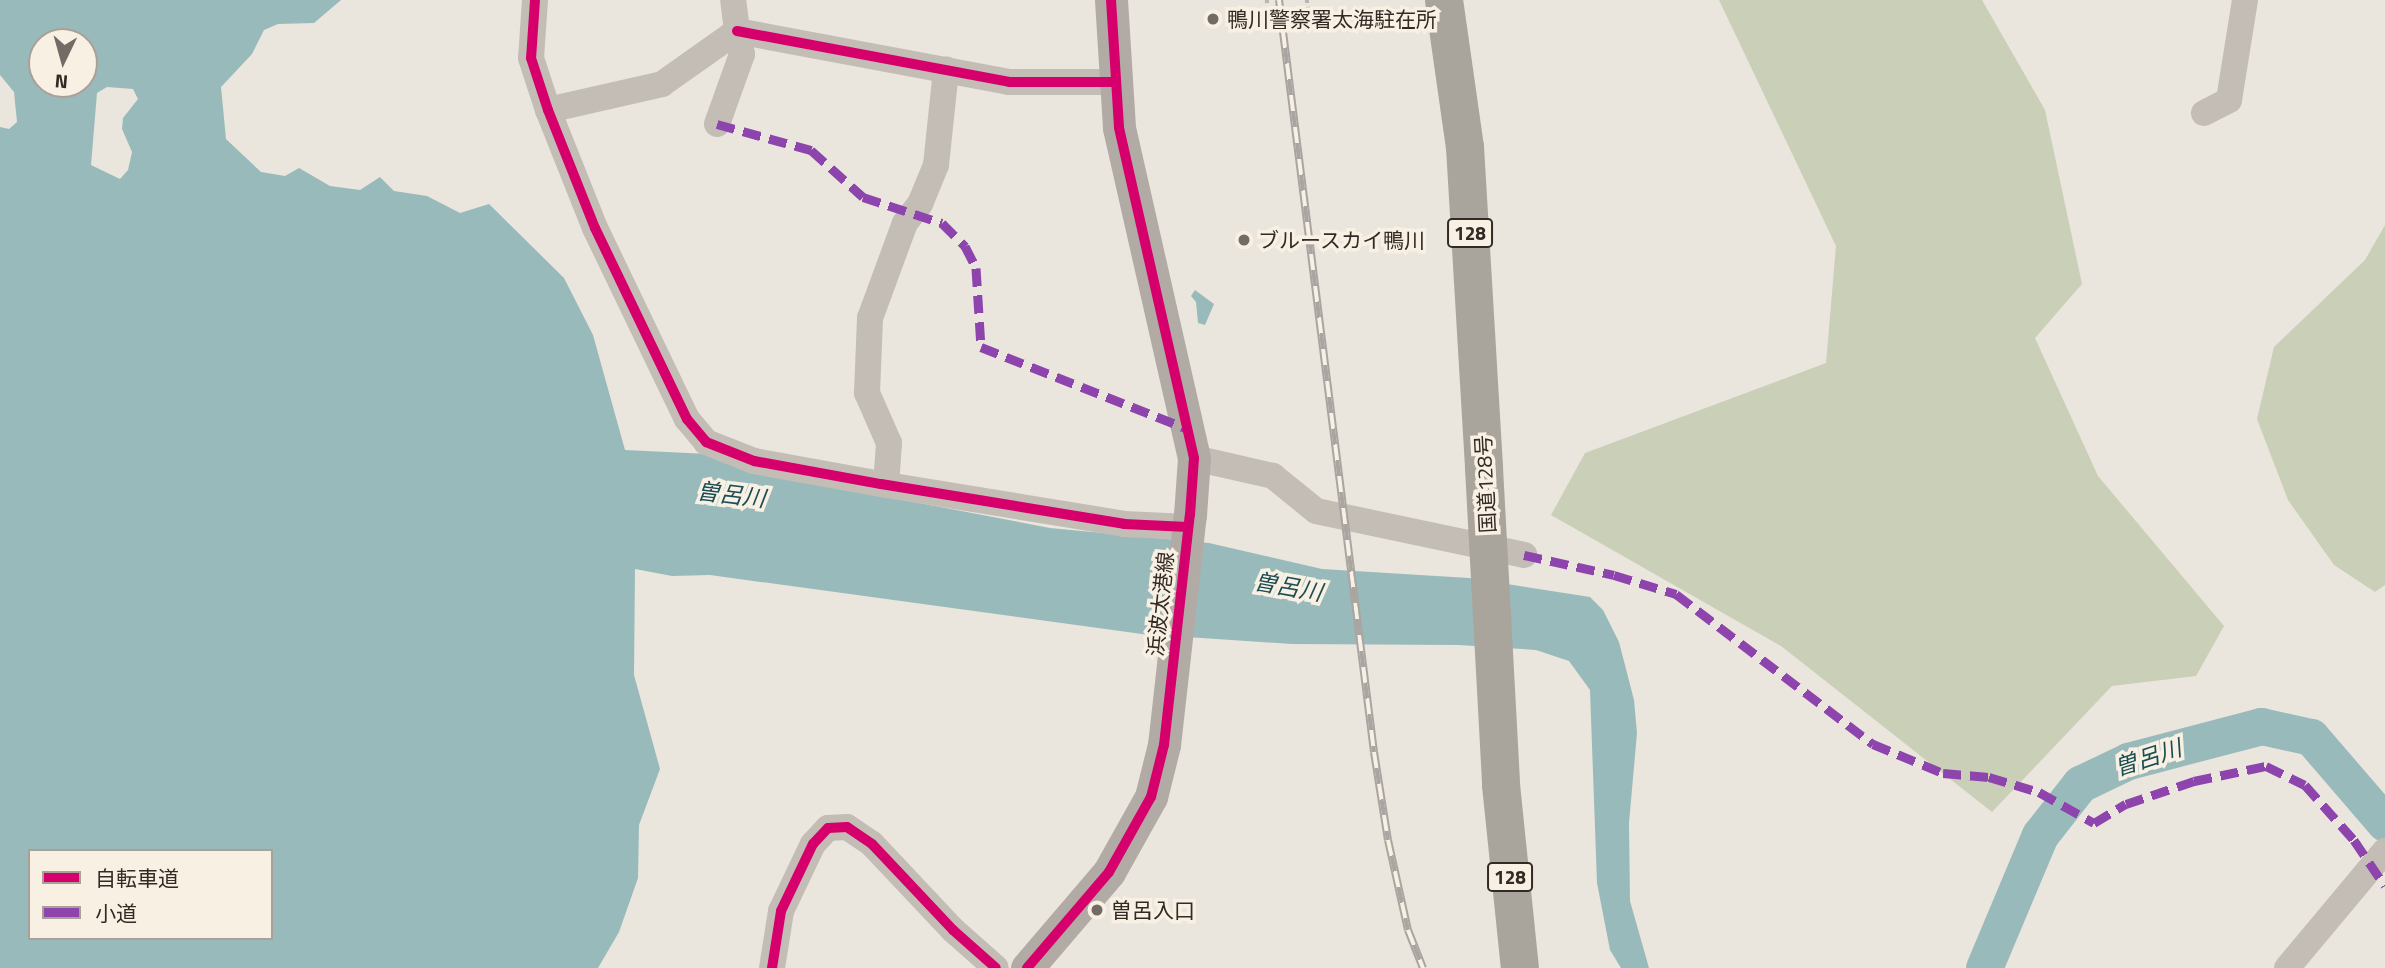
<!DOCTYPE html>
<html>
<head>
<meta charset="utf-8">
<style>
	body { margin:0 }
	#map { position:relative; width:2385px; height:968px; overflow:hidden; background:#eae5dd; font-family:"Titillium Web","Noto Sans JP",sans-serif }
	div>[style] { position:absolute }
	.green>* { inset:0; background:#cad0b7 }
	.water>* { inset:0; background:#99babb }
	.river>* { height:37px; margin:-18.5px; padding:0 18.5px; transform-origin:18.5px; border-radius:18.5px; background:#99babb }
	.path>* { height:3.5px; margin-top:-1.75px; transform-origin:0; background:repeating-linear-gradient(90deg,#bcb5af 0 3.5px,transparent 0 7px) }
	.minor>* { height:26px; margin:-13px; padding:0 13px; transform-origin:13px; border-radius:13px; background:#c3bdb6 }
	.major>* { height:33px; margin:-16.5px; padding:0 16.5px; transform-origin:16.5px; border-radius:16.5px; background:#b2aba5 }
	.highway>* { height:38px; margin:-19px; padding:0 19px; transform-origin:19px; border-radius:19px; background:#a9a49c }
	.rail>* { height:8px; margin-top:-4px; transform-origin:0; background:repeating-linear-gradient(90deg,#f8f0e3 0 16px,#aaa5a1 0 32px); box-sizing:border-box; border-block:2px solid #aaa5a1 }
	.path-bridge>* { height:3.5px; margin-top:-1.75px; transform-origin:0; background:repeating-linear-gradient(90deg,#bcb5af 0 3.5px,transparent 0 7px) }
	.highway-bridge>* { height:38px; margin:-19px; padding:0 19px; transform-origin:19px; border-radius:19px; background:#a9a49c }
	.quiet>* { height:9px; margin-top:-4.5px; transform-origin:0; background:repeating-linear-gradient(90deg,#8e44ad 0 18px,transparent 0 27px) }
	.cycleway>* { height:10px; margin:-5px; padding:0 5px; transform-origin:5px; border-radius:5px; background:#d6006c }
	.dots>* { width:19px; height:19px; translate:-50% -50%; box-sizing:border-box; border:4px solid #f8f0e3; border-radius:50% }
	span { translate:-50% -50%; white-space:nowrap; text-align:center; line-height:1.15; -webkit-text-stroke:7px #f8f0e3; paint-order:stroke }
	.shield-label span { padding:2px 5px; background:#f8f0e3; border:2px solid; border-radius:5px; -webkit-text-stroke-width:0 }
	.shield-label { font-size:19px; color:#332a25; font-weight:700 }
	.poi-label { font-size:21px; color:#332a25 }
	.left { translate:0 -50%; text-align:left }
	.street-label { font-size:21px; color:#332a25 }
	.water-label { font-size:23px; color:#1b4d54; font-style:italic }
	.legend { position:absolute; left:28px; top:849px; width:245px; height:91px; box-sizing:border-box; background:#f8f0e3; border:2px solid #a9a197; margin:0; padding:9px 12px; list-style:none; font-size:21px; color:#332a25 }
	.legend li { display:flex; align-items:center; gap:14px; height:35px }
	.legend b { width:35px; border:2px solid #a9a197 }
	.north { position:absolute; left:28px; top:28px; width:70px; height:70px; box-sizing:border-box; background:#f8f0e3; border:2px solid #a9a197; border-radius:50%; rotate:185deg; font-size:19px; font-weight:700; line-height:28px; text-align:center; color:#332a25 }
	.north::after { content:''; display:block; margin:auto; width:24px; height:32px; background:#736b65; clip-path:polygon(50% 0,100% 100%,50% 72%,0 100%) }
</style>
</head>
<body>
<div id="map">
	<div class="green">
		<i style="clip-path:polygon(1719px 0,1982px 0,2045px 110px,2082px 284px,2035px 338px,2098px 476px,2224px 626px,2196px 676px,2112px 686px,1992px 812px,1781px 646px,1551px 515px,1585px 453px,1826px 363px,1836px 246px)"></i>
		<i style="clip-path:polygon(2385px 225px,2385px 585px,2375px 592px,2334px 565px,2288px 500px,2257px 419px,2274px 347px,2365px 260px)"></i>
	</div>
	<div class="water">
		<i style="clip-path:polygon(evenodd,0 0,341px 0,314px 23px,278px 24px,264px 30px,252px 54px,221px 87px,226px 139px,261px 172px,285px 176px,299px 168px,330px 186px,360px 190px,380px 177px,394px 191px,427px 196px,460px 213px,489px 204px,564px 278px,593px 335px,625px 450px,708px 454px,909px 501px,1050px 528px,1209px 543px,1322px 569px,1469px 578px,1590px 597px,1603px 610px,1619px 642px,1634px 700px,1637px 733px,1629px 823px,1630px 901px,1649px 968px,1621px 968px,1610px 950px,1597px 883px,1590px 690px,1569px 661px,1536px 650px,1459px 645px,1292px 644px,1142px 634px,710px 575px,672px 576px,635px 569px,634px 675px,660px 769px,639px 825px,638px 878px,619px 932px,598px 968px,0 968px,0 127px,9px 129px,17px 122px,14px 92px,0 75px,0 0,42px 42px,84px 42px,84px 84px,42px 84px,42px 42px,0 0,107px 87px,133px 89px,138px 99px,123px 118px,122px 129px,132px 152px,128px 170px,120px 179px,91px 165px,97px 93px,107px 87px,0 0,30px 851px,271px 851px,271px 938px,30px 938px,30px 851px)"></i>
		<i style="clip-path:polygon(1195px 290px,1214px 304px,1205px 325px,1198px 323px,1196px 302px,1191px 296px)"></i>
	</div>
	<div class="river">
		<i style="left:1984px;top:968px;width:144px;rotate:-67.2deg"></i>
		<i style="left:2040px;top:835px;width:65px;rotate:-51.9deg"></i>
		<i style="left:2080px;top:784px;width:53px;rotate:-25.6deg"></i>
		<i style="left:2128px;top:761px;width:138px;rotate:-14.7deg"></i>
		<i style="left:2261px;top:726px;width:51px;rotate:12.4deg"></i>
		<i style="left:2311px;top:737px;width:113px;rotate:49.3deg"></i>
	</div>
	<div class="path">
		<i style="left:1267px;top:0;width:20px;rotate:81deg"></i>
		<i style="left:1307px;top:0;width:15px;rotate:82deg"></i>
	</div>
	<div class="minor">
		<i style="left:535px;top:0;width:58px;rotate:93.9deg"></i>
		<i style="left:531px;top:58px;width:55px;rotate:71.9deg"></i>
		<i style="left:548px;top:110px;width:127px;rotate:68.3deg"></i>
		<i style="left:595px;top:228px;width:212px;rotate:64.3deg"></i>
		<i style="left:687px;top:419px;width:30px;rotate:50deg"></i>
		<i style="left:706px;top:442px;width:52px;rotate:21.6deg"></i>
		<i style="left:754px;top:461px;width:129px;rotate:10.3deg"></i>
		<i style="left:881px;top:484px;width:246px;rotate:9.3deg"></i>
		<i style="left:1124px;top:524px;width:64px;rotate:2.7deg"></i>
		<i style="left:548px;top:110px;width:117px;rotate:-12.8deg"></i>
		<i style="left:662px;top:84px;width:92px;rotate:-35.2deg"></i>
		<i style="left:737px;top:31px;width:31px;rotate:-97deg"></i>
		<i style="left:2204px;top:113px;width:28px;rotate:-27deg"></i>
		<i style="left:2229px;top:100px;width:101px;rotate:-80.9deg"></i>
		<i style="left:717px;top:124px;width:74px;rotate:-70.3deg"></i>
		<i style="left:742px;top:54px;width:24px;rotate:-102deg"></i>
		<i style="left:737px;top:31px;width:277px;rotate:10.6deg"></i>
		<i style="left:1009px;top:82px;width:104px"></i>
		<i style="left:1194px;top:458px;width:81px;rotate:12.8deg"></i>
		<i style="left:1273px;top:476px;width:55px;rotate:39.1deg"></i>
		<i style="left:1316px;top:511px;width:213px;rotate:11.9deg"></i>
		<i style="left:886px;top:485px;width:42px;rotate:-85.9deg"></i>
		<i style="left:889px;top:443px;width:55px;rotate:-113.7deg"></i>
		<i style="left:867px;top:393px;width:75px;rotate:-87.7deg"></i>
		<i style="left:870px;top:318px;width:101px;rotate:-69.8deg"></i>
		<i style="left:905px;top:223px;width:24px;rotate:-52deg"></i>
		<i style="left:920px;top:204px;width:42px;rotate:-67.7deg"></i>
		<i style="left:936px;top:165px;width:96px;rotate:-84deg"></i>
		<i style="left:772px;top:968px;width:58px;rotate:-81deg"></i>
		<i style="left:781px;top:911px;width:74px;rotate:-64.5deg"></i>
		<i style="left:813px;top:844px;width:22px;rotate:-47deg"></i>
		<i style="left:828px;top:828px;width:19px;rotate:-3deg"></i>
		<i style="left:847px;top:827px;width:30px;rotate:34deg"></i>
		<i style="left:872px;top:844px;width:118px;rotate:46.7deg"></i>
		<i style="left:953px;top:930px;width:57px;rotate:41.5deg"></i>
		<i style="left:2287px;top:968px;width:153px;rotate:-50.1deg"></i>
	</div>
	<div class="major">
		<i style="left:1027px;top:968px;width:126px;rotate:-49.5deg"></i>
		<i style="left:1109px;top:872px;width:86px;rotate:-60.8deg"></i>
		<i style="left:1151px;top:797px;width:54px;rotate:-76deg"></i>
		<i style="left:1164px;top:745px;width:231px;rotate:-83.6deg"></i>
		<i style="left:1190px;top:515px;width:57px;rotate:-86deg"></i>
		<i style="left:1194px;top:458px;width:339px;rotate:-102.8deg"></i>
		<i style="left:1119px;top:127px;width:127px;rotate:-93.6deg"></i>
	</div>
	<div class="highway">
		<i style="left:1444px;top:0;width:148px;rotate:81.9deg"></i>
		<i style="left:1465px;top:147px;width:322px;rotate:86.6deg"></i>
		<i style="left:1501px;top:785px;width:184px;rotate:84.1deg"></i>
	</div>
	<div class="rail">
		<i style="left:1279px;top:0;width:758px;rotate:82.8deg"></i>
		<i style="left:1374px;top:752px;width:89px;rotate:81deg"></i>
		<i style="left:1388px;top:840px;width:92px;rotate:77.5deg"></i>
		<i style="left:1408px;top:930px;width:41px;rotate:68.5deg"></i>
	</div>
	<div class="path-bridge">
		<i style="left:1270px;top:20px;width:39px;rotate:-7deg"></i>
	</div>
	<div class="highway-bridge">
		<i style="left:1484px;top:468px;width:317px;rotate:86.9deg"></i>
	</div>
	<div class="quiet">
		<i style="left:717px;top:124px;width:98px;rotate:15.5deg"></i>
		<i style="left:811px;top:150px;width:70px;rotate:42.1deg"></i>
		<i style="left:863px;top:197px;width:83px;rotate:18.2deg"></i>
		<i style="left:942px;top:223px;width:33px;rotate:45deg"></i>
		<i style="left:965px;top:246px;width:25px;rotate:63deg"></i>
		<i style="left:976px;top:268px;width:79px;rotate:86.4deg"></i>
		<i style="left:981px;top:347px;width:220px;rotate:21.6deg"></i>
		<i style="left:1524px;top:555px;width:92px;rotate:12.5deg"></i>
		<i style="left:1614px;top:575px;width:65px;rotate:17deg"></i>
		<i style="left:1676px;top:594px;width:248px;rotate:37.3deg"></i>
		<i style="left:1873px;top:744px;width:76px;rotate:22.5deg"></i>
		<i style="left:1943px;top:773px;width:46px;rotate:5deg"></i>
		<i style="left:1989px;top:777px;width:52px;rotate:16.7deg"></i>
		<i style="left:2039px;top:792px;width:63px;rotate:29.4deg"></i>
		<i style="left:2094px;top:823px;width:37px;rotate:-31deg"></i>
		<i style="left:2126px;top:804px;width:72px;rotate:-18.7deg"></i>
		<i style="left:2194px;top:781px;width:74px;rotate:-11.8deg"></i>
		<i style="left:2266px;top:766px;width:43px;rotate:26deg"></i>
		<i style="left:2305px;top:785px;width:74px;rotate:48.3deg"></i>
		<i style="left:2354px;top:840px;width:55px;rotate:56deg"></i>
	</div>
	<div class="cycleway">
		<i style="left:535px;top:0;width:58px;rotate:93.9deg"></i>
		<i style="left:531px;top:58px;width:55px;rotate:71.9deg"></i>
		<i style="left:548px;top:110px;width:127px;rotate:68.3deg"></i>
		<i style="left:595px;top:228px;width:212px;rotate:64.3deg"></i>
		<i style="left:687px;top:419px;width:30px;rotate:50deg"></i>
		<i style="left:706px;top:442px;width:52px;rotate:21.6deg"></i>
		<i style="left:754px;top:461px;width:129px;rotate:10.3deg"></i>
		<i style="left:881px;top:484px;width:246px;rotate:9.3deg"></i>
		<i style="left:1124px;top:524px;width:64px;rotate:2.7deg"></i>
		<i style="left:737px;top:31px;width:277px;rotate:10.6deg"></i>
		<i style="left:1009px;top:82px;width:104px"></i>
		<i style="left:772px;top:968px;width:58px;rotate:-81deg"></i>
		<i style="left:781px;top:911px;width:74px;rotate:-64.5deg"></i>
		<i style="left:813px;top:844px;width:22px;rotate:-47deg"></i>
		<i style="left:828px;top:828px;width:19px;rotate:-3deg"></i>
		<i style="left:847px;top:827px;width:30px;rotate:34deg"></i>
		<i style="left:872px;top:844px;width:118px;rotate:46.7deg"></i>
		<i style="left:953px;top:930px;width:57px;rotate:41.5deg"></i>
		<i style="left:1027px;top:968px;width:126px;rotate:-49.5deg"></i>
		<i style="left:1109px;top:872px;width:86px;rotate:-60.8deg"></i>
		<i style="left:1151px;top:797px;width:54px;rotate:-76deg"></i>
		<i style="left:1164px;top:745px;width:231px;rotate:-83.6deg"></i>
		<i style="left:1190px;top:515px;width:57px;rotate:-86deg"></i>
		<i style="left:1194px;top:458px;width:339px;rotate:-102.8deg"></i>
		<i style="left:1119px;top:127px;width:127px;rotate:-93.6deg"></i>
	</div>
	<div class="dots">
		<i style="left:1213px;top:19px;background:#736b65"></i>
		<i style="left:1244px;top:240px;background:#736b65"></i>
		<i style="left:1097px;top:910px;background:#736b65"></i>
	</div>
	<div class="shield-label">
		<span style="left:1470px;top:233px">128</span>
		<span style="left:1510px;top:877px">128</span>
	</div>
	<div class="poi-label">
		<span class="left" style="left:1227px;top:19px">鴨川警察署太海駐在所</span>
		<span class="left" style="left:1258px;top:240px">ブルースカイ鴨川</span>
		<span class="left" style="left:1111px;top:910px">曽呂入口</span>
	</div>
	<div class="street-label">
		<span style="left:1485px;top:484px;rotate:-93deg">国道128号</span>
		<span style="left:1160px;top:604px;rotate:-84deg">浜波太港線</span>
	</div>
	<div class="water-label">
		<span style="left:731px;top:495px;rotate:7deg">曽呂川</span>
		<span style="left:1288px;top:587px;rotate:10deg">曽呂川</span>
		<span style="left:2148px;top:758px;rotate:-18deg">曽呂川</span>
	</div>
	<ul class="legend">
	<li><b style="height:9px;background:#d6006c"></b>自転車道</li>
	<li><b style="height:9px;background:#8e44ad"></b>小道</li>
	</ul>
	<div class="north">N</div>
</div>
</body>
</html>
